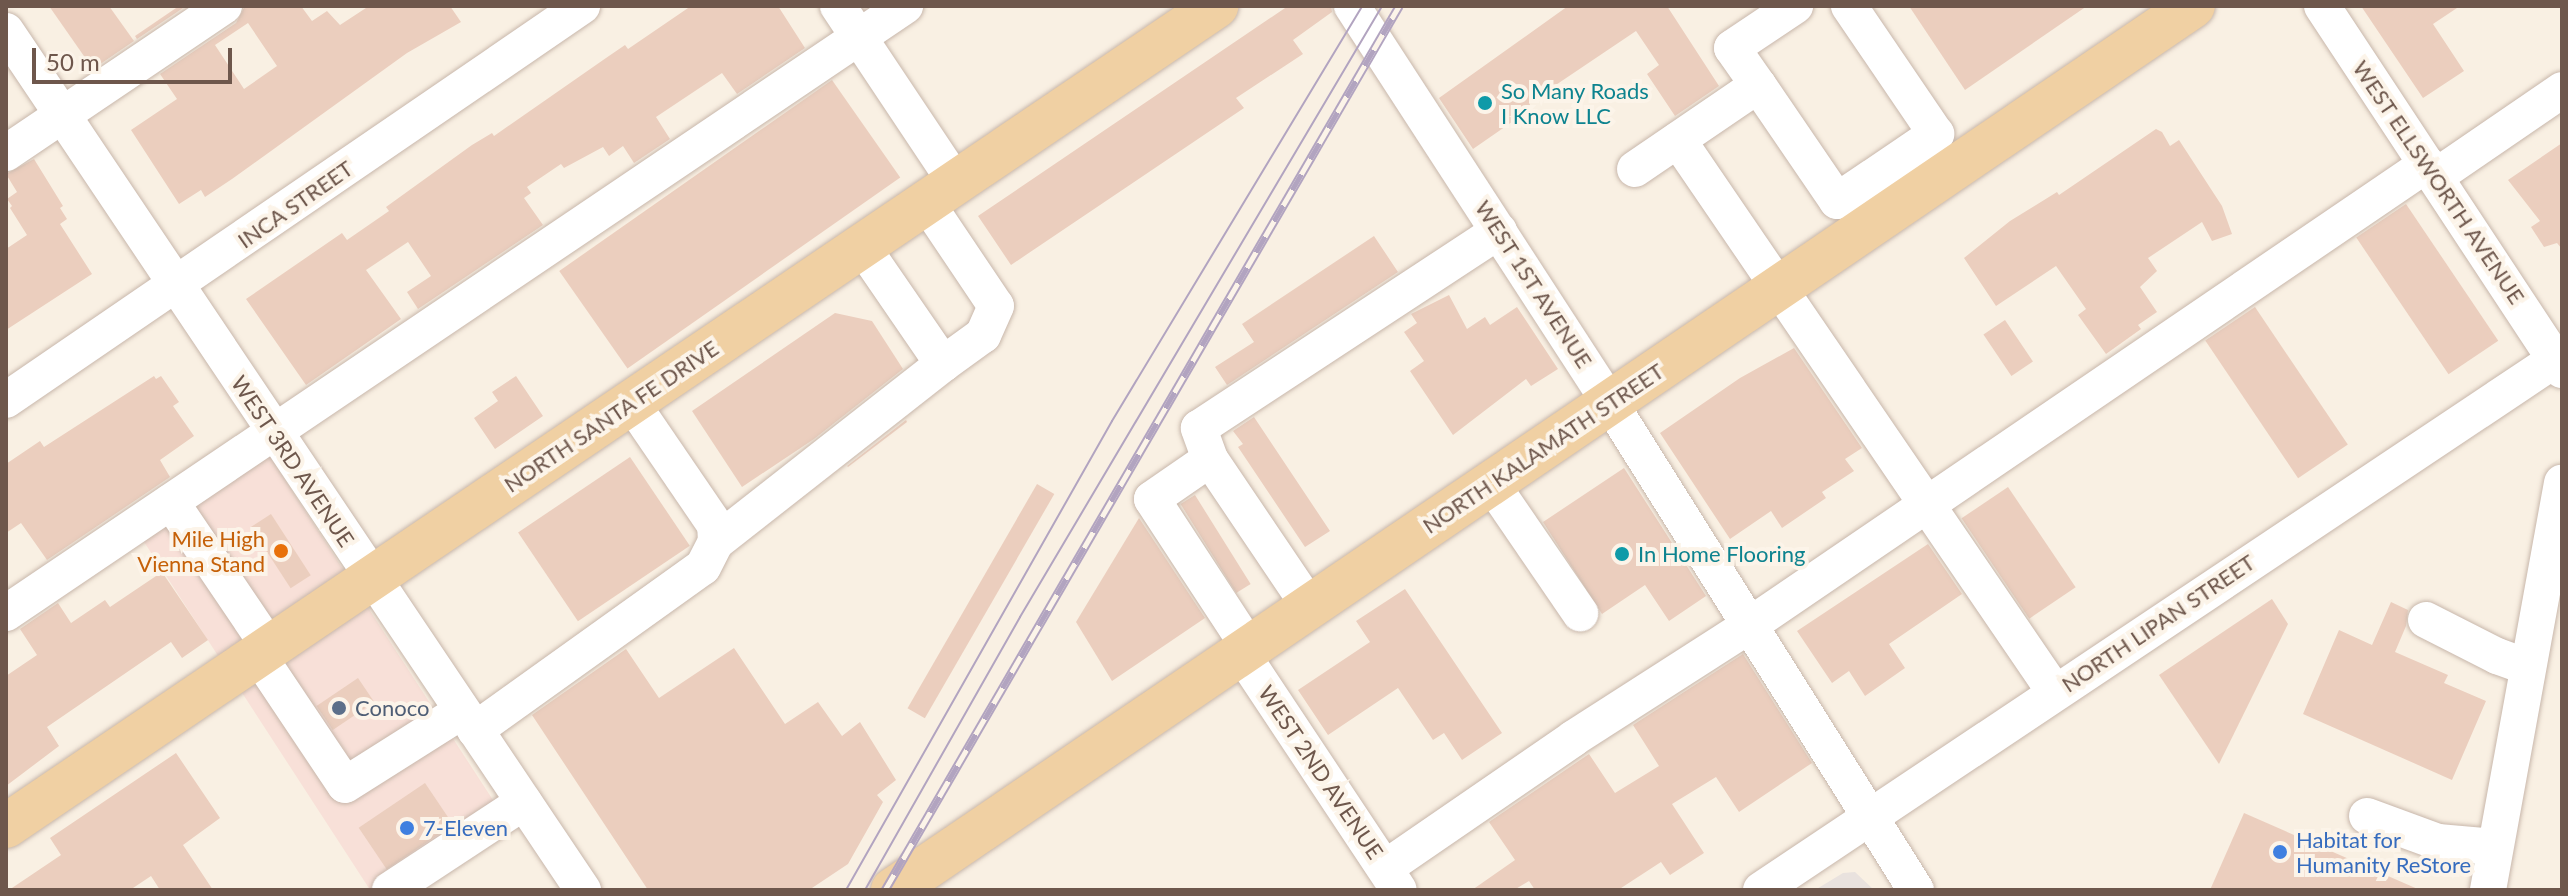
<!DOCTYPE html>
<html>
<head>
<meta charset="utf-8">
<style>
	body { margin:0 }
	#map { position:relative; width:2568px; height:896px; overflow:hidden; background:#f9f0e3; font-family:Lato,sans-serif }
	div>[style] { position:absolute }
	.commercial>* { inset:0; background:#f8e0d8; transform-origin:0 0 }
	.industrial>* { inset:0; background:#e9e2de }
	.building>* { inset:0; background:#ebcebe; transform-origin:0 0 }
	.roads { filter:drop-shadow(0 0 2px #c8b7ab) drop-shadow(0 0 2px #c8b7ab) }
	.minor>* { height:36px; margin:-18px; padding:0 18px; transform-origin:18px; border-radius:18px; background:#fff }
	.major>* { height:44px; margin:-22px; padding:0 22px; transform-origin:22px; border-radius:22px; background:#f0d0a3 }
	.tram>* { height:2px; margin:-1px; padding:0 1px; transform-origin:1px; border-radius:1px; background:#b2a4c0 }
	.rail>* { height:9px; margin-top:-4.5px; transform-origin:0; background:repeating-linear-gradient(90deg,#fcf4e9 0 18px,#b2a4c0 0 36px); box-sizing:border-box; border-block:2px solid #b2a4c0 }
	.dots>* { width:22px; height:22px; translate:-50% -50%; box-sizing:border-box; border:4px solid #fcf4e9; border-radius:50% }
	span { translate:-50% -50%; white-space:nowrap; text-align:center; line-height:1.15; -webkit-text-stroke:8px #fcf4e9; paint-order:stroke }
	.culture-label { font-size:22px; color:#0d838f }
	.left { translate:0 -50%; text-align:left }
	.street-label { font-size:22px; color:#6e574c }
	.food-label { font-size:22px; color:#c56008 }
	.right { translate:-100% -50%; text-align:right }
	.service-label { font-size:22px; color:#4e5e75 }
	.shop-label { font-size:22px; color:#366cbe }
	.frame { position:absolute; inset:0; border:8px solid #6e574c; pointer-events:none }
	.scale { position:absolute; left:32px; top:48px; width:200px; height:36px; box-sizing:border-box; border:4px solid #6e574c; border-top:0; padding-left:10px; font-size:24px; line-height:28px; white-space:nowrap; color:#6e574c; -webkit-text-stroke:6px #fcf4e9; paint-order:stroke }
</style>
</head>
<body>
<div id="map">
	<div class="commercial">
		<i style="left:263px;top:446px;width:435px;height:152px;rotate:57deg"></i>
	</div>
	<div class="industrial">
		<i style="clip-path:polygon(1855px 872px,1874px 890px,1815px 890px,1843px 873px)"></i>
	</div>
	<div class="building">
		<i style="clip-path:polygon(49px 6px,109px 6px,134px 41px,93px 69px)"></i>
		<i style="clip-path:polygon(179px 6px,186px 6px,137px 39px,135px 36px)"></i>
		<i style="clip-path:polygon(evenodd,245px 6px,301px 6px,312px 21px,327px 11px,340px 25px,369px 6px,450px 6px,461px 22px,407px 53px,232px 179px,205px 197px,201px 190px,179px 204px,131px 130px,177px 99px,160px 74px,236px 23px,245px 6px,248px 23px,277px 66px,244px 89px,215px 45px,248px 23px)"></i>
		<i style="clip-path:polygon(691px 6px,778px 6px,805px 48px,737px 94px,722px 73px,656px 117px,670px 139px,634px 163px,623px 146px,609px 156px,603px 147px,564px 168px,561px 164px,527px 187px,531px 193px,524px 198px,543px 225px,418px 309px,407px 292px,431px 276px,408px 242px,366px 270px,401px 319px,306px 385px,246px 299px,342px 233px,347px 240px,389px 211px,386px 207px,472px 145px,492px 133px,494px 136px,606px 58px,625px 45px,628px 49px)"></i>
		<i style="clip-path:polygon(1288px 6px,1331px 6px,1332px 12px,1293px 40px,1303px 54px,1236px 98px,1244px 108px,1011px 265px,978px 216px)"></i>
		<i style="clip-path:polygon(1568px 6px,1667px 6px,1719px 86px,1675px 116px,1647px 74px,1659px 65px,1636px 31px,1529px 103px,1532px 108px,1473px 149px,1439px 98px)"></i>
		<i style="clip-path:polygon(1909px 6px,2087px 6px,1965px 90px)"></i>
		<i style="clip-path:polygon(2361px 6px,2460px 6px,2433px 24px,2464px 71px,2423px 98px)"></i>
		<i style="left:832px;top:80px;width:119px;height:333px;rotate:55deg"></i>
		<i style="clip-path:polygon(2156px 129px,2162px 132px,2170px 146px,2179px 140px,2222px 206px,2232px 234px,2212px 241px,2202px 222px,2148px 258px,2157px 271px,2140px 287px,2157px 312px,2138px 325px,2141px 329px,2106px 354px,2078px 315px,2086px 309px,2056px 266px,1996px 306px,1964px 258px,2010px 221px,2057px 192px,2059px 195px)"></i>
		<i style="clip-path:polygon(2562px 143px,2562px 249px,2557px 243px,2544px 247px,2531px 227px,2540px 221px,2508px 180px)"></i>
		<i style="clip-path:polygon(34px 159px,63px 206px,60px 208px,67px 219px,60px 224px,92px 274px,6px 330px,6px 249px,27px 235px,10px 208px,12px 206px,7px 199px,17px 192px,6px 174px)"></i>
		<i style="left:2406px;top:204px;width:165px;height:60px;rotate:56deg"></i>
		<i style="clip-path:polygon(1374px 236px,1398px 272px,1227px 385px,1215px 367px,1254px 342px,1242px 324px)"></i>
		<i style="clip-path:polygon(1449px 295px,1467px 329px,1485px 317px,1490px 325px,1517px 307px,1558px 369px,1531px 386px,1526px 379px,1453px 435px,1410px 371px,1424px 361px,1404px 332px,1417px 323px,1411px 314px)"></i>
		<i style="left:2255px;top:307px;width:166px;height:60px;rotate:56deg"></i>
		<i style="clip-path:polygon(835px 313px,872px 321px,903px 369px,814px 439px,742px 487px,692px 411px)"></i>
		<i style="left:2005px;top:320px;width:50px;height:26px;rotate:56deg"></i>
		<i style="clip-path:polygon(1794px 348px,1862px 448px,1845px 459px,1854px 471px,1822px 492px,1826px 498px,1782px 528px,1771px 511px,1730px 539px,1660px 433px,1740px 378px)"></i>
		<i style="clip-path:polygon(154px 376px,156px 379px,161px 376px,179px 402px,173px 406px,194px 436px,160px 460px,170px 477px,47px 560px,21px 523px,6px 533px,6px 464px,40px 441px,44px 447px)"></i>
		<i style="clip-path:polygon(516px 376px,543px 416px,495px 449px,474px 418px,498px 401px,492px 392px)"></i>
		<i style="clip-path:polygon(1254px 417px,1330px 531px,1305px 547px,1238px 447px,1243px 444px,1233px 431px)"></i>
		<i style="clip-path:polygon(906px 420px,907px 422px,848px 467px,847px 466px)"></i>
		<i style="left:630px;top:457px;width:107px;height:135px;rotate:56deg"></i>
		<i style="clip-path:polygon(1624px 468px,1706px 596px,1669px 621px,1645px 585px,1602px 614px,1543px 522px)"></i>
		<i style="left:1037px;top:484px;width:20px;height:259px;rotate:30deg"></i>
		<i style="left:2008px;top:487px;width:121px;height:56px;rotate:56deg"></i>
		<i style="left:1195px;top:495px;width:105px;height:17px;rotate:58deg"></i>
		<i style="left:271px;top:514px;width:73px;height:24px;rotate:57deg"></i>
		<i style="clip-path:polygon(1139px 518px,1205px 618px,1112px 681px,1076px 622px)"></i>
		<i style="clip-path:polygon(1928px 544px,1962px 594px,1889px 644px,1905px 668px,1865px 696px,1849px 671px,1832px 683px,1797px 631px)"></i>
		<i style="clip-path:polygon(162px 572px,208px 640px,182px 658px,171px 642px,47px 727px,59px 746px,6px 786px,6px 676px,37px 655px,20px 629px,58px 603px,71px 623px,105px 600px,110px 607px)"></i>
		<i style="clip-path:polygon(1405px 589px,1502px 733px,1462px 760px,1444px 733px,1433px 740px,1398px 688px,1328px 735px,1298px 690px,1370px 642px,1356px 621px)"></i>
		<i style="clip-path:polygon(2272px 599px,2288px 624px,2219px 764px,2159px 675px)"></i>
		<i style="clip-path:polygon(2391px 602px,2408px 610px,2406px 626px,2395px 652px,2448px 675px,2444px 683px,2486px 701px,2452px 780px,2303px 714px,2339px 630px,2372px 645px)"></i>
		<i style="clip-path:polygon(734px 648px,785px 724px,818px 702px,842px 736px,860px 722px,896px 780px,877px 795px,883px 802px,848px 864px,809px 890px,648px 890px,532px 715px,626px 649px,659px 698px)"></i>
		<i style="clip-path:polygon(1743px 654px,1812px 763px,1739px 812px,1716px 777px,1672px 804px,1704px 853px,1670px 875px,1661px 862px,1618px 890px,1535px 890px,1529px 881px,1514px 890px,1472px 890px,1515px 860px,1489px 822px,1589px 754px,1615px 793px,1659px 766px,1633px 725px)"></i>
		<i style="left:358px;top:678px;width:29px;height:50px;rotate:56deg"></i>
		<i style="clip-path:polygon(176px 753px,220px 818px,183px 845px,213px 890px,160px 890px,151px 876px,130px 890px,9px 890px,61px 855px,50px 838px)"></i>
		<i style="left:425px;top:783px;width:50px;height:80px;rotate:56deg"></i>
		<i style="clip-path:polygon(2244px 813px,2420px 890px,2210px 890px)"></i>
	</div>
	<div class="roads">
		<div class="minor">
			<i style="left:838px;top:6px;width:213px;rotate:56.3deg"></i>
			<i style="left:1352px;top:6px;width:473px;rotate:57deg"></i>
			<i style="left:1610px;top:403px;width:575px;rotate:57.86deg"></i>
			<i style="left:2322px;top:6px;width:436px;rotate:56.6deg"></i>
			<i style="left:6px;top:31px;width:1035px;rotate:56.11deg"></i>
			<i style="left:1758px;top:85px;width:140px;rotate:55.7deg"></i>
			<i style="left:1837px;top:201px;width:120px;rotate:-34.1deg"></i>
			<i style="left:1936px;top:134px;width:155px;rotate:-124.2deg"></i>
			<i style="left:1678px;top:140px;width:667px;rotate:55.69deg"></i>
			<i style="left:6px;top:153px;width:263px;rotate:-34deg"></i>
			<i style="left:1635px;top:169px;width:149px;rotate:-34.3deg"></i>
			<i style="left:1758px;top:85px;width:45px;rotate:-125.1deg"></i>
			<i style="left:1732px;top:48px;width:76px;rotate:-33.7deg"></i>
			<i style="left:2435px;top:177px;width:154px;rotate:-34.4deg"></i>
			<i style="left:926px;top:202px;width:125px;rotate:56.1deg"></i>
			<i style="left:996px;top:306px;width:32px;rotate:114deg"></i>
			<i style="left:983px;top:335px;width:49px;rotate:144.1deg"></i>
			<i style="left:6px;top:400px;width:698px;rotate:-34.37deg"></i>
			<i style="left:1210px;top:459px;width:33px;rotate:-110deg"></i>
			<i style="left:1199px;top:428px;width:359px;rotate:-33.3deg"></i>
			<i style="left:1491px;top:483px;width:158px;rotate:55.6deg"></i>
			<i style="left:171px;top:502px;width:176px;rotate:55.9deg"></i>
			<i style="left:716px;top:542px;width:288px;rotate:-38.1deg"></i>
			<i style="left:943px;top:364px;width:143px;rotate:-124.5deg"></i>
			<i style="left:6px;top:613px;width:1085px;rotate:-34.03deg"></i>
			<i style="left:2426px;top:620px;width:80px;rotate:26.9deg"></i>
			<i style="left:2497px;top:656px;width:32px;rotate:20deg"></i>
			<i style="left:1250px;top:649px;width:179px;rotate:-123.2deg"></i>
			<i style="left:1152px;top:499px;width:70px;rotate:-34.6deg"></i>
			<i style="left:1210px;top:459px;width:179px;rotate:56deg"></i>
			<i style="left:1242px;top:654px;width:283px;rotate:56.4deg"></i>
			<i style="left:258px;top:655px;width:156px;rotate:56.2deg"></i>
			<i style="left:345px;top:785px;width:138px;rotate:-32.3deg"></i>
			<i style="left:475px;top:730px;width:280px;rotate:-35.6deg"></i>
			<i style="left:703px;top:567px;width:28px;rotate:-63deg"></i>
			<i style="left:716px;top:542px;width:17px;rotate:-93deg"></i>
			<i style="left:715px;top:525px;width:149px;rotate:-124.3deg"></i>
			<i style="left:2367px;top:816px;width:76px;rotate:20.1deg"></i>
			<i style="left:2438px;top:842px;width:57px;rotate:5deg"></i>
			<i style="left:1385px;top:868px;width:229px;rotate:-34.5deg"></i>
			<i style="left:1574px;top:738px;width:209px;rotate:-32.7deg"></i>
			<i style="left:1750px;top:625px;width:819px;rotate:-34.25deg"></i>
			<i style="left:390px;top:890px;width:160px;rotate:-33.3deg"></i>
			<i style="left:1761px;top:890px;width:963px;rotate:-33.74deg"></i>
			<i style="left:2488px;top:890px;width:414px;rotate:-79.7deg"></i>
		</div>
		<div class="major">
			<i style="left:6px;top:826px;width:1462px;rotate:-34.12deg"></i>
			<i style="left:893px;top:890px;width:1572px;rotate:-34.22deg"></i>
		</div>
	</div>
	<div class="tram">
		<i style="left:846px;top:890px;width:539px;rotate:-60.44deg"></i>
		<i style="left:1112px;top:421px;width:484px;rotate:-58.9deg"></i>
		<i style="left:865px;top:890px;width:314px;rotate:-60.4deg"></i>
		<i style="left:1020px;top:617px;width:710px;rotate:-59.35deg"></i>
	</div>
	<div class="rail">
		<i style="left:885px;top:890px;width:1023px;rotate:-59.82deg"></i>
	</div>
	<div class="dots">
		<i style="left:1485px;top:103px;background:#0f9aa8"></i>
		<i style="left:281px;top:551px;background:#e8710a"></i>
		<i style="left:1622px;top:554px;background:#0f9aa8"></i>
		<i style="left:339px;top:708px;background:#5c6f8a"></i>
		<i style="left:407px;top:828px;background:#3f7fe0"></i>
		<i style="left:2280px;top:852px;background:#3f7fe0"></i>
	</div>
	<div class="culture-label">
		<span class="left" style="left:1501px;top:103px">So Many Roads<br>I Know LLC</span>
		<span class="left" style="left:1638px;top:554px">In Home Flooring</span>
	</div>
	<div class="street-label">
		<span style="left:2439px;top:182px;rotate:56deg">WEST ELLSWORTH AVENUE</span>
		<span style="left:295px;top:204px;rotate:-35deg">INCA STREET</span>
		<span style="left:1534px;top:284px;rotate:57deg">WEST 1ST AVENUE</span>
		<span style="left:611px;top:416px;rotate:-34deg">NORTH SANTA FE DRIVE</span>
		<span style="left:1543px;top:448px;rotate:-34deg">NORTH KALAMATH STREET</span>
		<span style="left:293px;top:461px;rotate:56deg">WEST 3RD AVENUE</span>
		<span style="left:2158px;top:623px;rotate:-34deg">NORTH LIPAN STREET</span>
		<span style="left:1321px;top:772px;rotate:56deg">WEST 2ND AVENUE</span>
	</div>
	<div class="food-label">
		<span class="right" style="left:265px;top:551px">Mile High<br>Vienna Stand</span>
	</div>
	<div class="service-label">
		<span class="left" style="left:355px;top:708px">Conoco</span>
	</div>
	<div class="shop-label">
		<span class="left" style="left:423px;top:828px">7-Eleven</span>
		<span class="left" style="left:2296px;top:852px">Habitat for<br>Humanity ReStore</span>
	</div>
	<div class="frame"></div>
	<div class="scale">50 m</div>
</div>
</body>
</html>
